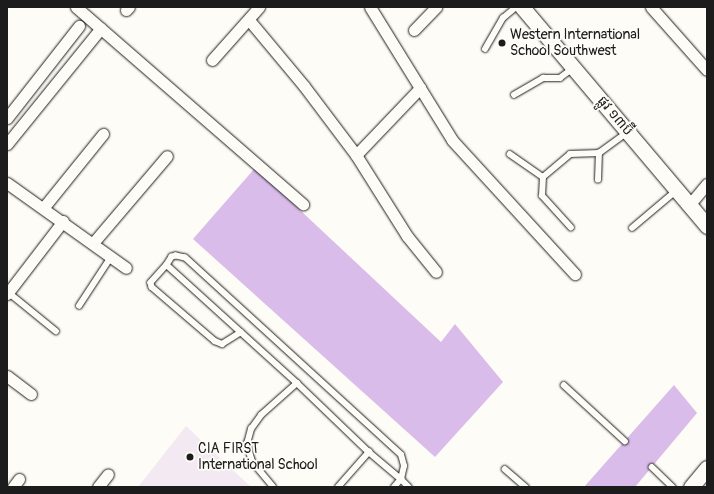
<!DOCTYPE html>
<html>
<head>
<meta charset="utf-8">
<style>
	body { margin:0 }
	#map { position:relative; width:714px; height:494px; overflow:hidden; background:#fdfcf7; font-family:Pangolin,"Noto Sans Khmer",sans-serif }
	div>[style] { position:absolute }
	.built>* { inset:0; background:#f2e9f3 }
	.building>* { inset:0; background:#d9bcea }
	.roads { filter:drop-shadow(0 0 1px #1c1c1c) drop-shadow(0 0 1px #1c1c1c) }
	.lane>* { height:5.5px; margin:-2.75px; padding:0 2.75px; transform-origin:2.75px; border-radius:2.75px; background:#fdfcf7 }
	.street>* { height:11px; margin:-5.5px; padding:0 5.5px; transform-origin:5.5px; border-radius:5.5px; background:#fdfcf7 }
	.secondary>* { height:15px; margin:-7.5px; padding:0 7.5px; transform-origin:7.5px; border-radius:7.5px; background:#fdfcf7 }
	.dots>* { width:11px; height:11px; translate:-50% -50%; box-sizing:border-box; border:2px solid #fdfcf7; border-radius:50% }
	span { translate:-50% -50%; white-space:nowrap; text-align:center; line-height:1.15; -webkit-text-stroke:3.5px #fdfcf7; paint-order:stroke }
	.poi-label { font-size:14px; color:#1c1c1c }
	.left { translate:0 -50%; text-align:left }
	.street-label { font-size:14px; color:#1c1c1c }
	.frame { position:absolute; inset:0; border:8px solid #1c1c1c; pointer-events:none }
</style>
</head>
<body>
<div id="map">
	<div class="built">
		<i style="clip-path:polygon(186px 426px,251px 487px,138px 487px)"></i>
	</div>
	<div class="building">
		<i style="clip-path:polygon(255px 168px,441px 342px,455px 324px,503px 382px,435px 457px,193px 239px)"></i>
		<i style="clip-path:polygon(674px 385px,697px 413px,635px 487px,584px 487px)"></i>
	</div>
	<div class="roads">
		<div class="lane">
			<i style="left:485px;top:49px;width:36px;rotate:-60deg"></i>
			<i style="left:503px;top:18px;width:17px;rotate:-40deg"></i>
			<i style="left:514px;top:95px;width:34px;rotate:-30deg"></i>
			<i style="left:543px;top:78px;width:17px"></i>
			<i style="left:560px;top:78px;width:15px;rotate:-37deg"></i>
			<i style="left:510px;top:154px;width:40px;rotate:34.9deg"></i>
			<i style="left:598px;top:180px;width:27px;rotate:-88deg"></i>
			<i style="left:599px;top:153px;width:34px;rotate:-36deg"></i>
			<i style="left:571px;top:228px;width:43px;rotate:-132.2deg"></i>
			<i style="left:542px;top:196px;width:19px;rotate:-87deg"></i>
			<i style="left:543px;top:177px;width:35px;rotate:-40deg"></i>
			<i style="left:570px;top:154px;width:29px;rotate:-2deg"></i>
			<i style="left:632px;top:228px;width:57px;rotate:-40.1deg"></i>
			<i style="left:167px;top:265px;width:24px;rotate:132deg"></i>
			<i style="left:151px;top:283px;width:4px;rotate:76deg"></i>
			<i style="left:152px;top:287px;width:83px;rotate:40.6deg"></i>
			<i style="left:215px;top:341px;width:8px;rotate:23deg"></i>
			<i style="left:222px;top:344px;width:22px;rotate:-32deg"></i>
			<i style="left:8px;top:292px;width:62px;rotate:39.1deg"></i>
			<i style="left:79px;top:306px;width:59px;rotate:-56.9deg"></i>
			<i style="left:564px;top:385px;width:83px;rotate:42.6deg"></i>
			<i style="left:652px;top:467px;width:29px;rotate:44deg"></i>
			<i style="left:505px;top:469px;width:28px;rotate:41deg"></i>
			<i style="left:273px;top:487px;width:33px;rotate:-130deg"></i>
			<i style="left:252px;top:462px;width:19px;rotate:-106deg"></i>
			<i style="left:247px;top:444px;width:16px;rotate:-75deg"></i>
			<i style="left:251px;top:429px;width:17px;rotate:-54deg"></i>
			<i style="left:261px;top:415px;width:48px;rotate:-41.6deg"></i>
			<i style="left:338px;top:487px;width:47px;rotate:-48.5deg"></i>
			<i style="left:394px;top:487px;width:11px;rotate:-49deg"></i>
			<i style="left:401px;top:479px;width:13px;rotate:-77deg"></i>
			<i style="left:404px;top:466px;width:11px;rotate:-105deg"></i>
			<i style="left:401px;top:455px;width:292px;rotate:-137.6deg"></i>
			<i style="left:185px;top:258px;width:9px;rotate:-167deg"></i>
			<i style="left:176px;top:256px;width:4px;rotate:166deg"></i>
			<i style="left:172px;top:257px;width:9px;rotate:122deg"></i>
			<i style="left:167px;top:265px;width:176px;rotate:42.2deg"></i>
			<i style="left:297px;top:383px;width:100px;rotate:43.8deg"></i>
			<i style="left:369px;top:452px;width:42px;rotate:40.2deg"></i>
			<i style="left:401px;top:479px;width:11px;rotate:45deg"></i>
		</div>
		<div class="street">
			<i style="left:76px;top:7px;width:301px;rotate:41deg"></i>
			<i style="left:370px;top:7px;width:156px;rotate:58.3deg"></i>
			<i style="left:452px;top:140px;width:182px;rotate:47.5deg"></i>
			<i style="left:651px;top:7px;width:84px;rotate:48.4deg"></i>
			<i style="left:126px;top:10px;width:4px;rotate:-45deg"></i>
			<i style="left:249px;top:20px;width:86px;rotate:50.2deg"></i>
			<i style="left:304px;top:86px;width:86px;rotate:53deg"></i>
			<i style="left:356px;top:155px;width:96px;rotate:57.8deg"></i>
			<i style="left:407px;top:236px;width:46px;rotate:51.1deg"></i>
			<i style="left:414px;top:30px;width:32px;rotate:-46deg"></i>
			<i style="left:212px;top:60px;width:71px;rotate:-48.4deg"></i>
			<i style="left:7px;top:118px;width:117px;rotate:-52deg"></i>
			<i style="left:7px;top:144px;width:149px;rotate:-51deg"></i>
			<i style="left:356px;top:155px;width:93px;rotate:-46.3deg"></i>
			<i style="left:7px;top:183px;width:146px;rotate:35.5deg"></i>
			<i style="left:690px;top:204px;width:26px;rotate:-50deg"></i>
			<i style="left:44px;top:207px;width:94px;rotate:-51.1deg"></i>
			<i style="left:93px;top:243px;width:114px;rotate:-49.6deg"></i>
			<i style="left:7px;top:294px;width:92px;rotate:-52.5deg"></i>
			<i style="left:7px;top:376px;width:30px;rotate:37deg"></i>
			<i style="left:13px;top:487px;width:10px;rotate:-53deg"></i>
			<i style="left:98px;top:487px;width:16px;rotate:-52deg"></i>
		</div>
		<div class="secondary">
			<i style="left:522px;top:7px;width:287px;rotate:49.8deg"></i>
			<i style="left:691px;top:487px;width:25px;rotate:-50deg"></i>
		</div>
	</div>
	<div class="dots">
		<i style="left:502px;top:43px;background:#1c1c1c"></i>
		<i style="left:190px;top:457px;background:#1c1c1c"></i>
	</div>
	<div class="poi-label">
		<span class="left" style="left:510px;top:43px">Western International<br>School Southwest</span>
		<span class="left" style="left:198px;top:457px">CIA FIRST<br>International School</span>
	</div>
	<div class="street-label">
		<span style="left:615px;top:116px;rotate:50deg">ផ្លូវ ១៣ប៊ី</span>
	</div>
	<div class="frame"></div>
</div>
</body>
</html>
